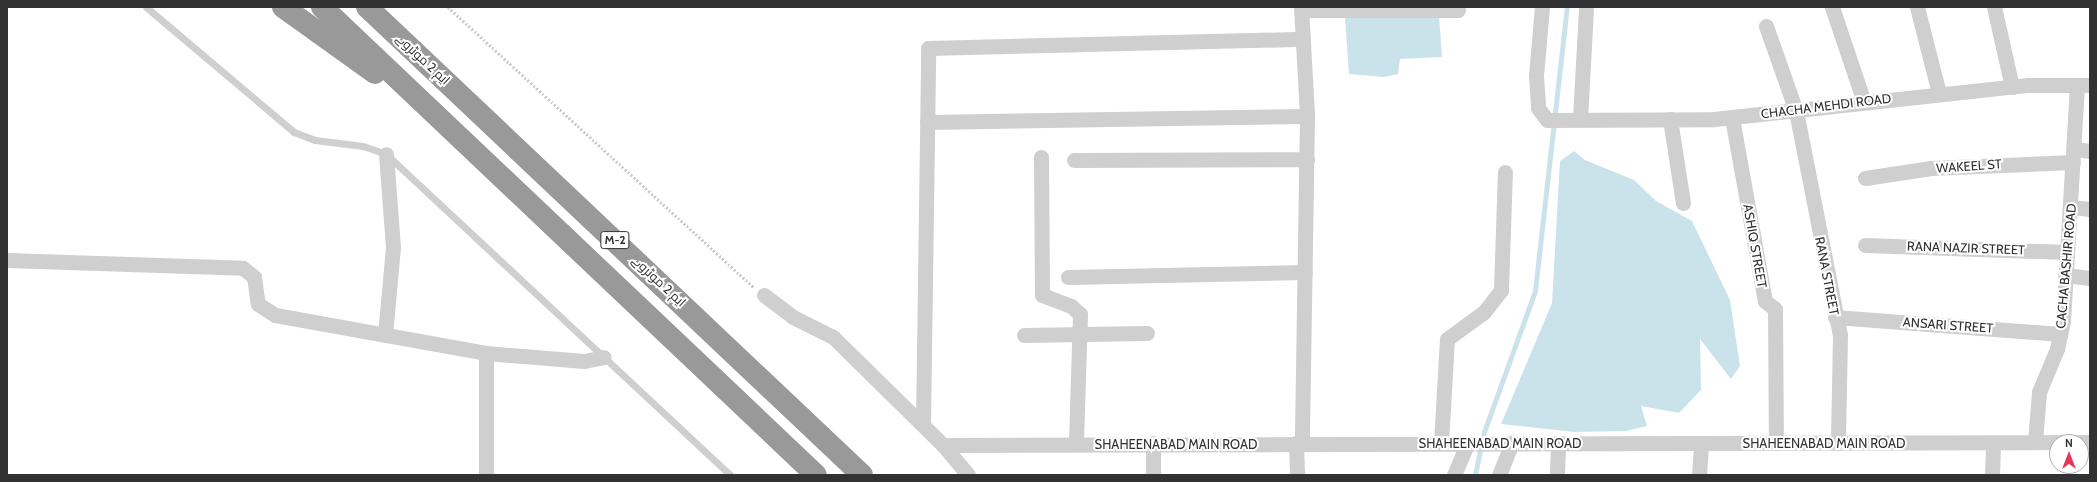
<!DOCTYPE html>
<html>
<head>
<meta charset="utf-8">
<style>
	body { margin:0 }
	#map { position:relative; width:2097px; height:482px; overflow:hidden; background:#fff; font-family:Cabin,Cairo,sans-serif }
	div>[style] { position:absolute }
	.water>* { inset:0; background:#cae3eb }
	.stream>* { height:4.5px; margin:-2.25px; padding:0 2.25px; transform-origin:2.25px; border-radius:2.25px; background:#cae3eb }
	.path>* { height:2.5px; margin-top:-1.25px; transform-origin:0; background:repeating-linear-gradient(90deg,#ccc 0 2px,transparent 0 4px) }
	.lane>* { height:7px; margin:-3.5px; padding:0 3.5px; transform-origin:3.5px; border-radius:3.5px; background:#cfcfcf }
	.street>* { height:15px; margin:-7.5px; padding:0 7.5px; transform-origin:7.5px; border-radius:7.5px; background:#cfcfcf }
	.highway>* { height:22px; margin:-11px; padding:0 11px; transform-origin:11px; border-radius:11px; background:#999 }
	span { translate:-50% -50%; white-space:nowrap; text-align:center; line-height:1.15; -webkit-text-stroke:4px #fff; paint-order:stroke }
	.shield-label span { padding:1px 3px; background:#fff; border:1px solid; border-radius:3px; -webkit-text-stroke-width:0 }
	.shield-label { font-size:12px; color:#323232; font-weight:700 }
	.street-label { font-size:13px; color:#323232 }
	.frame { position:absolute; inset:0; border:8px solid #323232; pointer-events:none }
	.north { position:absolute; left:2049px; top:434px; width:40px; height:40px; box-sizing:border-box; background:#fff; border:1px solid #adadad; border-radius:50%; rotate:0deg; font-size:11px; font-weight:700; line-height:16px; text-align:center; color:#323232 }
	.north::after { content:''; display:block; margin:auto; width:14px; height:18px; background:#e63659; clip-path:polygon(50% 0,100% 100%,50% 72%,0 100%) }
</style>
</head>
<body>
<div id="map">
	<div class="water">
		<i style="clip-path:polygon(1439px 15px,1442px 57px,1400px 59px,1398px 74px,1384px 77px,1349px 74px,1345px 18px)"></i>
		<i style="clip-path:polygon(1574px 151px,1585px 160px,1634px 180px,1656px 201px,1692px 221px,1730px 300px,1740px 366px,1731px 379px,1700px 339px,1701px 390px,1679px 413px,1641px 406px,1647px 426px,1626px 431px,1574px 432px,1501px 424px,1552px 303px,1560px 161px)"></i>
	</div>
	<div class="stream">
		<i style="left:1475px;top:475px;width:44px;rotate:-78.2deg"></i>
		<i style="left:1484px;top:432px;width:150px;rotate:-70.1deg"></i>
		<i style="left:1535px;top:291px;width:286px;rotate:-83.6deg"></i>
	</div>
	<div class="path">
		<i style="left:448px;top:7px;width:415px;rotate:42.5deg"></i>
	</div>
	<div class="lane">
		<i style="left:146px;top:7px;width:194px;rotate:40.2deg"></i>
		<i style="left:294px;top:132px;width:22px;rotate:21deg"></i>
		<i style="left:315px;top:140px;width:48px;rotate:7.1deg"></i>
		<i style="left:363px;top:146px;width:24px;rotate:19deg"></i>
		<i style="left:386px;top:154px;width:471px;rotate:43deg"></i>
	</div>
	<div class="street">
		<i style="left:1301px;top:7px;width:109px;rotate:86.8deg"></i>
		<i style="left:1307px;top:116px;width:327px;rotate:90.9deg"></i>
		<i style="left:1542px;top:7px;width:69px;rotate:95deg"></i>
		<i style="left:1536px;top:76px;width:32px;rotate:86deg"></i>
		<i style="left:1538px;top:108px;width:15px;rotate:53deg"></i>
		<i style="left:1547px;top:120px;width:167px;rotate:-0.3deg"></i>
		<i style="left:1714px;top:119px;width:316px;rotate:-6.2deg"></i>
		<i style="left:2028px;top:85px;width:62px"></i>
		<i style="left:1832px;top:7px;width:100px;rotate:71.4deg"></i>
		<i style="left:1917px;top:7px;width:89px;rotate:75.7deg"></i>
		<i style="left:1994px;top:7px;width:82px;rotate:77.3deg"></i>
		<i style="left:1301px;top:10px;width:157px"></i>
		<i style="left:1766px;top:26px;width:90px;rotate:70.6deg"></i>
		<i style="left:1796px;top:111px;width:228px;rotate:78.9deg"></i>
		<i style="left:1840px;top:335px;width:108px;rotate:91.1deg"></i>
		<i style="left:1732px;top:118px;width:186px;rotate:79.8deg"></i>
		<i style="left:1765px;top:301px;width:13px;rotate:39deg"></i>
		<i style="left:1775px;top:309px;width:134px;rotate:89.6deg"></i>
		<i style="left:1580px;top:119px;width:112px;rotate:-86.9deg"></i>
		<i style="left:1670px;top:119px;width:85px;rotate:81.2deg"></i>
		<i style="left:927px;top:122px;width:380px;rotate:-0.9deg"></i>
		<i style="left:2074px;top:149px;width:16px;rotate:7deg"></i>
		<i style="left:1041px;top:157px;width:138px;rotate:89.6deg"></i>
		<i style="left:1042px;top:295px;width:31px;rotate:21deg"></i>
		<i style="left:1071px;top:306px;width:12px;rotate:42deg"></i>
		<i style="left:1080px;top:314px;width:130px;rotate:91.8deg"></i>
		<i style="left:1074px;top:160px;width:233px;rotate:-0.2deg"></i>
		<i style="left:1865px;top:178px;width:67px;rotate:-8.6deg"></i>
		<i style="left:1931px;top:168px;width:142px;rotate:-2.4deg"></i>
		<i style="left:2071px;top:207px;width:19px;rotate:6deg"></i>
		<i style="left:1865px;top:245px;width:202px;rotate:2deg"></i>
		<i style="left:7px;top:260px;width:236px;rotate:1.9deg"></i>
		<i style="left:243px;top:268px;width:14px;rotate:39deg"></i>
		<i style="left:254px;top:277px;width:27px;rotate:82deg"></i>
		<i style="left:258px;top:304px;width:20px;rotate:33deg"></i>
		<i style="left:275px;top:315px;width:214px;rotate:10.2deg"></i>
		<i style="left:486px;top:353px;width:98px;rotate:4.7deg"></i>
		<i style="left:584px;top:361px;width:20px;rotate:-11deg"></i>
		<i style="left:2065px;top:275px;width:25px;rotate:7deg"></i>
		<i style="left:1068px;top:277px;width:237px;rotate:-1.2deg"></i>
		<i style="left:764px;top:295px;width:36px;rotate:37deg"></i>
		<i style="left:793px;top:317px;width:45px;rotate:26.6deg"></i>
		<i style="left:833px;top:337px;width:154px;rotate:44.5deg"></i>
		<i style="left:943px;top:445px;width:39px;rotate:50deg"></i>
		<i style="left:1835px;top:317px;width:226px;rotate:4.3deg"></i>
		<i style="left:385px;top:335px;width:88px;rotate:-84.8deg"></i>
		<i style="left:393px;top:247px;width:93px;rotate:-94.3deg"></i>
		<i style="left:1024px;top:335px;width:123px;rotate:-0.9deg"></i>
		<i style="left:486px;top:353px;width:122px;rotate:90deg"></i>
		<i style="left:923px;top:425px;width:377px;rotate:-89.2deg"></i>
		<i style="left:928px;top:48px;width:375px;rotate:-1.4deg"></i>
		<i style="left:2035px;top:442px;width:50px;rotate:-85.4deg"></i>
		<i style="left:2039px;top:392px;width:47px;rotate:-67.3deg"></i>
		<i style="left:2057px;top:349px;width:29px;rotate:-78deg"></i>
		<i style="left:2063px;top:321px;width:236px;rotate:-86.6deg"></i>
		<i style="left:2061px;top:442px;width:29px"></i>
		<i style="left:1153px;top:443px;width:32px;rotate:90deg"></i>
		<i style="left:1296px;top:443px;width:32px;rotate:88deg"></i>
		<i style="left:1441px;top:443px;width:104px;rotate:-86.7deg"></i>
		<i style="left:1447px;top:339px;width:46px;rotate:-36.1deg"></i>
		<i style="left:1484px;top:312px;width:28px;rotate:-52deg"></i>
		<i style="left:1501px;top:290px;width:118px;rotate:-88.1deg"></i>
		<i style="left:943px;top:445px;width:1114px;rotate:-0.15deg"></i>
		<i style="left:1454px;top:475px;width:34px;rotate:-67deg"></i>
		<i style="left:1499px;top:475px;width:35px;rotate:-68deg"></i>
		<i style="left:1557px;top:475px;width:32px;rotate:-88deg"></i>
		<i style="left:1699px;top:475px;width:32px;rotate:-86deg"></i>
		<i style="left:1992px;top:475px;width:32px;rotate:-88deg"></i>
	</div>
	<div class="highway">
		<i style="left:283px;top:7px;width:113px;rotate:35.7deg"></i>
		<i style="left:322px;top:7px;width:680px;rotate:43.45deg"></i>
		<i style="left:367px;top:7px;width:681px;rotate:43.39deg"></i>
	</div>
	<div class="shield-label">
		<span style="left:615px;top:240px">M-2</span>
	</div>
	<div class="street-label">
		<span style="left:423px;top:59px;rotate:43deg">ایم 2 موٹروے</span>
		<span style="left:1826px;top:106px;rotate:-7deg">CHACHA MEHDI ROAD</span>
		<span style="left:1969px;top:166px;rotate:-4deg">WAKEEL ST</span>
		<span style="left:1755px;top:246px;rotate:80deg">ASHIQ STREET</span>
		<span style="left:1966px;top:248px;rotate:2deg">RANA NAZIR STREET</span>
		<span style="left:2066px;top:266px;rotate:-85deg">CACHA BASHIR ROAD</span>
		<span style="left:1827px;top:276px;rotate:79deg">RANA STREET</span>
		<span style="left:659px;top:281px;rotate:43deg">ایم 2 موٹروے</span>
		<span style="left:1948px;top:325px;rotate:4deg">ANSARI STREET</span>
		<span style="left:1500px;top:443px">SHAHEENABAD MAIN ROAD</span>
		<span style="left:1824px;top:443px">SHAHEENABAD MAIN ROAD</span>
		<span style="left:1176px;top:444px">SHAHEENABAD MAIN ROAD</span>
	</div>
	<div class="frame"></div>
	<div class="north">N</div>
</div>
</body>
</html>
